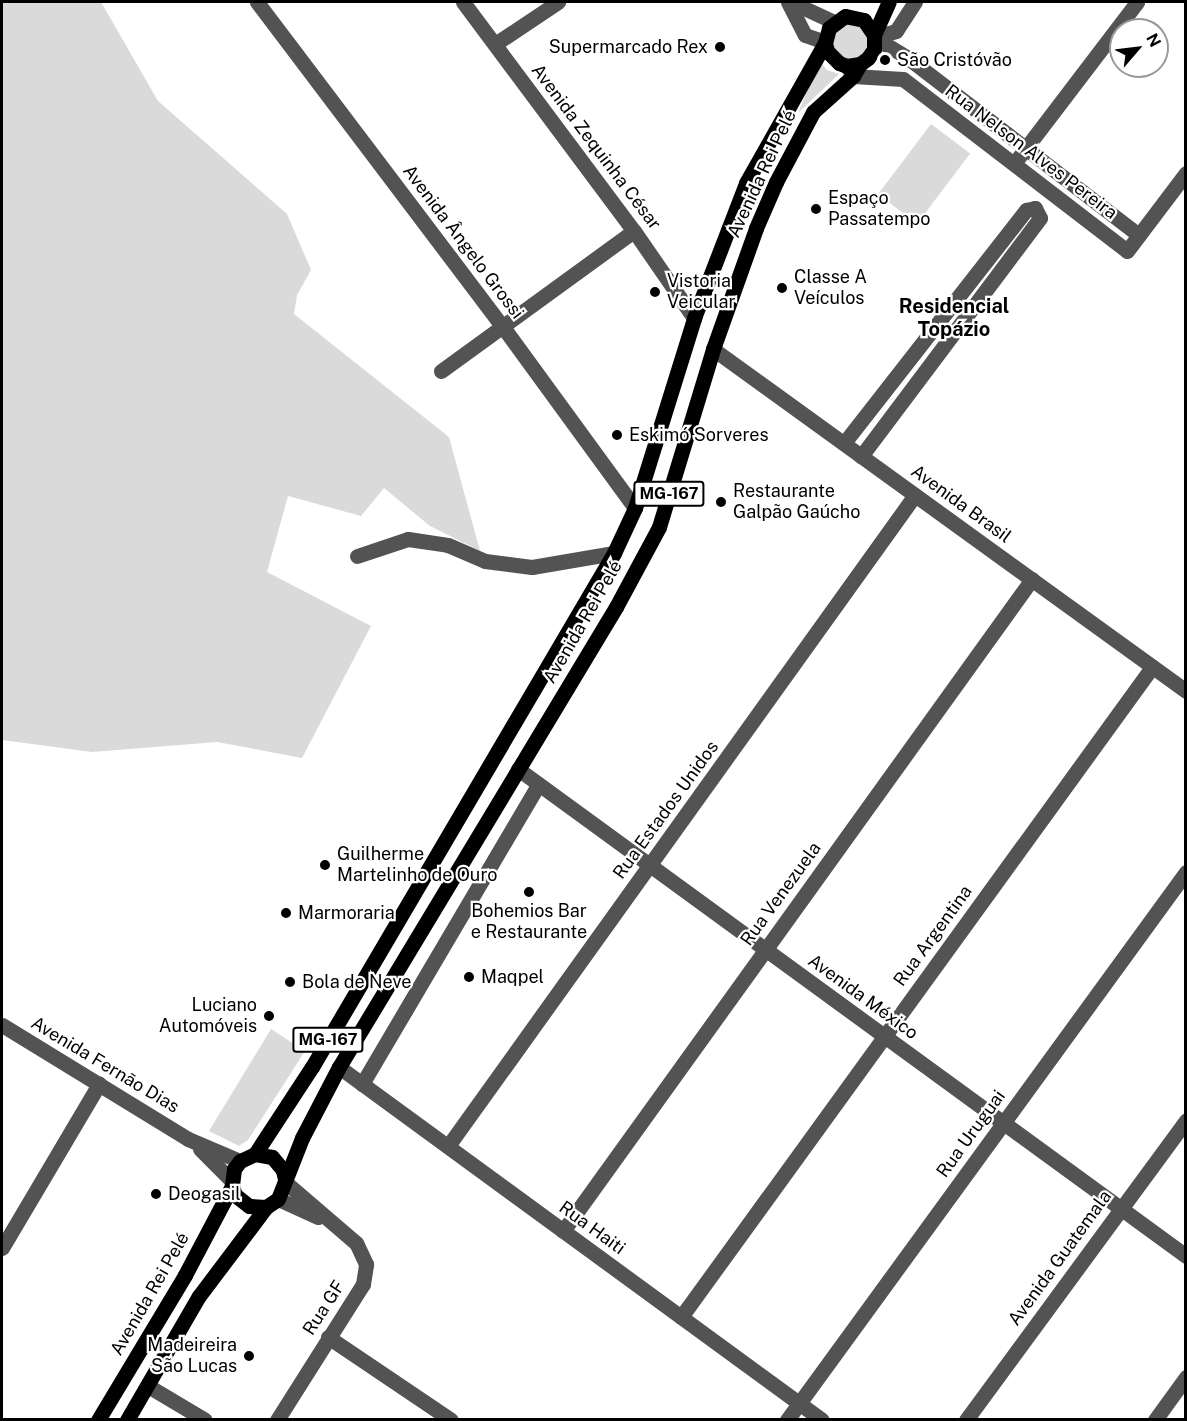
<!DOCTYPE html>
<html>
<head>
<meta charset="utf-8">
<style>
	body { margin:0 }
	#map { position:relative; width:1187px; height:1421px; overflow:hidden; background:#fff; font-family:"Public Sans",sans-serif }
	div>[style] { position:absolute }
	.green>* { inset:0; background:#dadada; transform-origin:0 0 }
	.round { border-radius:50% }
	.minor>* { height:15px; margin:-7.5px; padding:0 7.5px; transform-origin:7.5px; border-radius:7.5px; background:#535353 }
	.major>* { height:15px; margin:-7.5px; padding:0 7.5px; transform-origin:7.5px; border-radius:7.5px; background:#000 }
	.dots>* { width:16px; height:16px; translate:-50% -50%; box-sizing:border-box; border:3px solid #fff; border-radius:50% }
	span { translate:-50% -50%; white-space:nowrap; text-align:center; line-height:1.15; -webkit-text-stroke:4.5px #fff; paint-order:stroke }
	.shield-label span { padding:2px 4px; background:#fff; border:2px solid; border-radius:4px; -webkit-text-stroke-width:0 }
	.shield-label { font-size:16px; color:#000; font-weight:700 }
	.poi-label { font-size:18px; color:#000 }
	.right { translate:-100% -50%; text-align:right }
	.left { translate:0 -50%; text-align:left }
	.street-label { font-size:18px; color:#000 }
	.neighbourhood-label { font-size:20px; color:#000; font-weight:700 }
	.frame { position:absolute; inset:0; border:3px solid #000; pointer-events:none }
	.north { position:absolute; left:1109px; top:18px; width:60px; height:60px; box-sizing:border-box; background:#fff; border:2px solid #999; border-radius:50%; rotate:62deg; font-size:16px; font-weight:700; line-height:24px; text-align:center; color:#000 }
	.north::after { content:''; display:block; margin:auto; width:21px; height:27px; background:#000; clip-path:polygon(50% 0,100% 100%,50% 72%,0 100%) }
</style>
</head>
<body>
<div id="map">
	<div class="green">
		<i style="clip-path:polygon(2px 2px,101px 2px,158px 101px,287px 214px,311px 270px,297px 295px,294px 314px,449px 437px,480px 551px,430px 526px,384px 488px,361px 516px,288px 496px,267px 572px,371px 626px,302px 758px,217px 742px,92px 752px,2px 740px)"></i>
		<i class="round" style="left:832px;top:22px;width:38px;height:38px"></i>
		<i style="clip-path:polygon(820px 61px,827px 70px,839px 74px,798px 113px)"></i>
		<i style="left:931px;top:124px;width:49px;height:88px;rotate:37deg"></i>
		<i style="clip-path:polygon(271px 1029px,305px 1051px,248px 1140px,239px 1146px,209px 1131px)"></i>
	</div>
	<div class="minor">
		<i style="left:257px;top:2px;width:408px;rotate:52.9deg"></i>
		<i style="left:503px;top:327px;width:224px;rotate:53.9deg"></i>
		<i style="left:463px;top:2px;width:286px;rotate:53.3deg"></i>
		<i style="left:634px;top:231px;width:106px;rotate:55.4deg"></i>
		<i style="left:788px;top:2px;width:37px;rotate:63deg"></i>
		<i style="left:805px;top:35px;width:21px;rotate:19deg"></i>
		<i style="left:791px;top:2px;width:47px;rotate:24.9deg"></i>
		<i style="left:875px;top:37px;width:22px;rotate:-16deg"></i>
		<i style="left:896px;top:31px;width:35px;rotate:-57deg"></i>
		<i style="left:875px;top:38px;width:39px;rotate:31deg"></i>
		<i style="left:908px;top:58px;width:291px;rotate:37.5deg"></i>
		<i style="left:495px;top:44px;width:76px;rotate:-33.7deg"></i>
		<i style="left:847px;top:66px;width:12px;rotate:59deg"></i>
		<i style="left:853px;top:76px;width:50px;rotate:3.4deg"></i>
		<i style="left:903px;top:79px;width:282px;rotate:37.5deg"></i>
		<i style="left:1127px;top:251px;width:98px;rotate:-52.9deg"></i>
		<i style="left:1019px;top:157px;width:195px;rotate:-52.7deg"></i>
		<i style="left:713px;top:349px;width:584px;rotate:35.87deg"></i>
		<i style="left:441px;top:371px;width:238px;rotate:-36deg"></i>
		<i style="left:844px;top:443px;width:296px;rotate:-52deg"></i>
		<i style="left:1026px;top:210px;width:9px;rotate:-13deg"></i>
		<i style="left:1035px;top:208px;width:11px;rotate:63deg"></i>
		<i style="left:1040px;top:218px;width:298px;rotate:126.9deg"></i>
		<i style="left:357px;top:556px;width:54px;rotate:-18.4deg"></i>
		<i style="left:408px;top:539px;width:40px;rotate:8.5deg"></i>
		<i style="left:448px;top:545px;width:40px;rotate:23.4deg"></i>
		<i style="left:485px;top:561px;width:47px;rotate:7.3deg"></i>
		<i style="left:532px;top:567px;width:83px;rotate:-9.7deg"></i>
		<i style="left:518px;top:769px;width:827px;rotate:36.09deg"></i>
		<i style="left:2px;top:1025px;width:218px;rotate:31.5deg"></i>
		<i style="left:188px;top:1139px;width:56px;rotate:22.9deg"></i>
		<i style="left:339px;top:1067px;width:598px;rotate:36.16deg"></i>
		<i style="left:362px;top:1084px;width:348px;rotate:-59.5deg"></i>
		<i style="left:448px;top:1146px;width:801px;rotate:-54.35deg"></i>
		<i style="left:200px;top:1149px;width:44px;rotate:45deg"></i>
		<i style="left:278px;top:1199px;width:44px;rotate:24.2deg"></i>
		<i style="left:563px;top:1231px;width:803px;rotate:-54.27deg"></i>
		<i style="left:2px;top:1248px;width:191px;rotate:-59.4deg"></i>
		<i style="left:681px;top:1317px;width:803px;rotate:-54.07deg"></i>
		<i style="left:328px;top:1337px;width:148px;rotate:34deg"></i>
		<i style="left:148px;top:1386px;width:66px;rotate:30.8deg"></i>
		<i style="left:277px;top:1420px;width:161px;rotate:-57.7deg"></i>
		<i style="left:363px;top:1284px;width:20px;rotate:-81deg"></i>
		<i style="left:366px;top:1264px;width:23px;rotate:-115deg"></i>
		<i style="left:356px;top:1243px;width:94px;rotate:-139.3deg"></i>
		<i style="left:787px;top:1420px;width:678px;rotate:-53.94deg"></i>
		<i style="left:966px;top:1420px;width:372px;rotate:-53.7deg"></i>
		<i style="left:1155px;top:1420px;width:53px;rotate:-54.2deg"></i>
	</div>
	<div class="major">
		<i style="left:874px;top:35px;width:18px;rotate:-124deg"></i>
		<i style="left:864px;top:20px;width:19px;rotate:-168deg"></i>
		<i style="left:845px;top:16px;width:20px;rotate:143deg"></i>
		<i style="left:829px;top:28px;width:16px;rotate:105deg"></i>
		<i style="left:825px;top:43px;width:8px;rotate:76deg"></i>
		<i style="left:827px;top:51px;width:17px;rotate:45deg"></i>
		<i style="left:839px;top:63px;width:9px;rotate:21deg"></i>
		<i style="left:847px;top:66px;width:13px;rotate:-9deg"></i>
		<i style="left:860px;top:64px;width:10px;rotate:-37deg"></i>
		<i style="left:868px;top:58px;width:11px;rotate:-56deg"></i>
		<i style="left:874px;top:49px;width:14px;rotate:-90deg"></i>
		<i style="left:874px;top:35px;width:36px;rotate:-66deg"></i>
		<i style="left:255px;top:1154px;width:104px;rotate:-56.8deg"></i>
		<i style="left:312px;top:1067px;width:596px;rotate:-59.56deg"></i>
		<i style="left:614px;top:553px;width:50px;rotate:-65deg"></i>
		<i style="left:635px;top:508px;width:199px;rotate:-72.7deg"></i>
		<i style="left:694px;top:318px;width:145px;rotate:-68.9deg"></i>
		<i style="left:746px;top:183px;width:161px;rotate:-60.6deg"></i>
		<i style="left:285px;top:1179px;width:9px;rotate:-103deg"></i>
		<i style="left:283px;top:1170px;width:17px;rotate:-130deg"></i>
		<i style="left:272px;top:1157px;width:17px;rotate:-170deg"></i>
		<i style="left:255px;top:1154px;width:17px;rotate:155deg"></i>
		<i style="left:240px;top:1161px;width:10px;rotate:127deg"></i>
		<i style="left:234px;top:1169px;width:17px;rotate:97deg"></i>
		<i style="left:232px;top:1186px;width:9px;rotate:72deg"></i>
		<i style="left:235px;top:1195px;width:18px;rotate:38deg"></i>
		<i style="left:249px;top:1206px;width:17px;rotate:3deg"></i>
		<i style="left:266px;top:1207px;width:14px;rotate:-34deg"></i>
		<i style="left:278px;top:1199px;width:66px;rotate:-68.5deg"></i>
		<i style="left:302px;top:1138px;width:80px;rotate:-62.5deg"></i>
		<i style="left:339px;top:1067px;width:537px;rotate:-58.94deg"></i>
		<i style="left:616px;top:607px;width:91px;rotate:-61.7deg"></i>
		<i style="left:659px;top:527px;width:186px;rotate:-73.1deg"></i>
		<i style="left:713px;top:349px;width:128px;rotate:-70.4deg"></i>
		<i style="left:756px;top:228px;width:50px;rotate:-66.5deg"></i>
		<i style="left:776px;top:182px;width:79px;rotate:-62.1deg"></i>
		<i style="left:813px;top:112px;width:54px;rotate:-42deg"></i>
		<i style="left:853px;top:76px;width:14px;rotate:-60deg"></i>
		<i style="left:98px;top:1420px;width:169px;rotate:-59deg"></i>
		<i style="left:185px;top:1275px;width:101px;rotate:-62.2deg"></i>
		<i style="left:127px;top:1420px;width:143px;rotate:-59.9deg"></i>
		<i style="left:199px;top:1296px;width:111px;rotate:-53deg"></i>
	</div>
	<div class="dots">
		<i style="left:720px;top:47px;background:#000"></i>
		<i style="left:885px;top:60px;background:#000"></i>
		<i style="left:816px;top:209px;background:#000"></i>
		<i style="left:782px;top:288px;background:#000"></i>
		<i style="left:655px;top:292px;background:#000"></i>
		<i style="left:617px;top:435px;background:#000"></i>
		<i style="left:721px;top:502px;background:#000"></i>
		<i style="left:325px;top:865px;background:#000"></i>
		<i style="left:529px;top:892px;background:#000"></i>
		<i style="left:286px;top:913px;background:#000"></i>
		<i style="left:469px;top:977px;background:#000"></i>
		<i style="left:290px;top:982px;background:#000"></i>
		<i style="left:269px;top:1016px;background:#000"></i>
		<i style="left:156px;top:1194px;background:#000"></i>
		<i style="left:249px;top:1356px;background:#000"></i>
	</div>
	<div class="shield-label">
		<span style="left:669px;top:494px">MG-167</span>
		<span style="left:328px;top:1040px">MG-167</span>
	</div>
	<div class="poi-label">
		<span class="right" style="left:708px;top:47px">Supermarcado Rex</span>
		<span class="left" style="left:897px;top:60px">São Cristóvão</span>
		<span class="left" style="left:828px;top:209px">Espaço<br>Passatempo</span>
		<span class="left" style="left:794px;top:288px">Classe A<br>Veículos</span>
		<span class="left" style="left:667px;top:292px">Vistoria<br>Veicular</span>
		<span class="left" style="left:629px;top:435px">Eskimó Sorveres</span>
		<span class="left" style="left:733px;top:502px">Restaurante<br>Galpão Gaúcho</span>
		<span class="left" style="left:337px;top:865px">Guilherme<br>Martelinho de Ouro</span>
		<span style="left:529px;top:922px">Bohemios Bar<br>e Restaurante</span>
		<span class="left" style="left:298px;top:913px">Marmoraria</span>
		<span class="left" style="left:481px;top:977px">Maqpel</span>
		<span class="left" style="left:302px;top:982px">Bola de Neve</span>
		<span class="right" style="left:257px;top:1016px">Luciano<br>Automóveis</span>
		<span class="left" style="left:168px;top:1194px">Deogasil</span>
		<span class="right" style="left:237px;top:1356px">Madeireira<br>São Lucas</span>
	</div>
	<div class="street-label">
		<span style="left:596px;top:147px;rotate:53deg">Avenida Zequinha César</span>
		<span style="left:1031px;top:152px;rotate:37deg">Rua Nelson Alves Pereira</span>
		<span style="left:762px;top:174px;rotate:-65deg">Avenida Rei Pelé</span>
		<span style="left:463px;top:242px;rotate:53deg">Avenida Ângelo Grossi</span>
		<span style="left:961px;top:504px;rotate:36deg">Avenida Brasil</span>
		<span style="left:583px;top:622px;rotate:-60deg">Avenida Rei Pelé</span>
		<span style="left:666px;top:810px;rotate:-54deg">Rua Estados Unidos</span>
		<span style="left:781px;top:894px;rotate:-54deg">Rua Venezuela</span>
		<span style="left:933px;top:936px;rotate:-54deg">Rua Argentina</span>
		<span style="left:863px;top:997px;rotate:36deg">Avenida México</span>
		<span style="left:105px;top:1065px;rotate:31deg">Avenida Fernão Dias</span>
		<span style="left:971px;top:1134px;rotate:-54deg">Rua Uruguai</span>
		<span style="left:592px;top:1228px;rotate:36deg">Rua Haiti</span>
		<span style="left:1060px;top:1258px;rotate:-54deg">Avenida Guatemala</span>
		<span style="left:150px;top:1294px;rotate:-60deg">Avenida Rei Pelé</span>
		<span style="left:324px;top:1308px;rotate:-57deg">Rua GF</span>
	</div>
	<div class="neighbourhood-label">
		<span style="left:954px;top:318px">Residencial<br>Topázio</span>
	</div>
	<div class="frame"></div>
	<div class="north">N</div>
</div>
</body>
</html>
